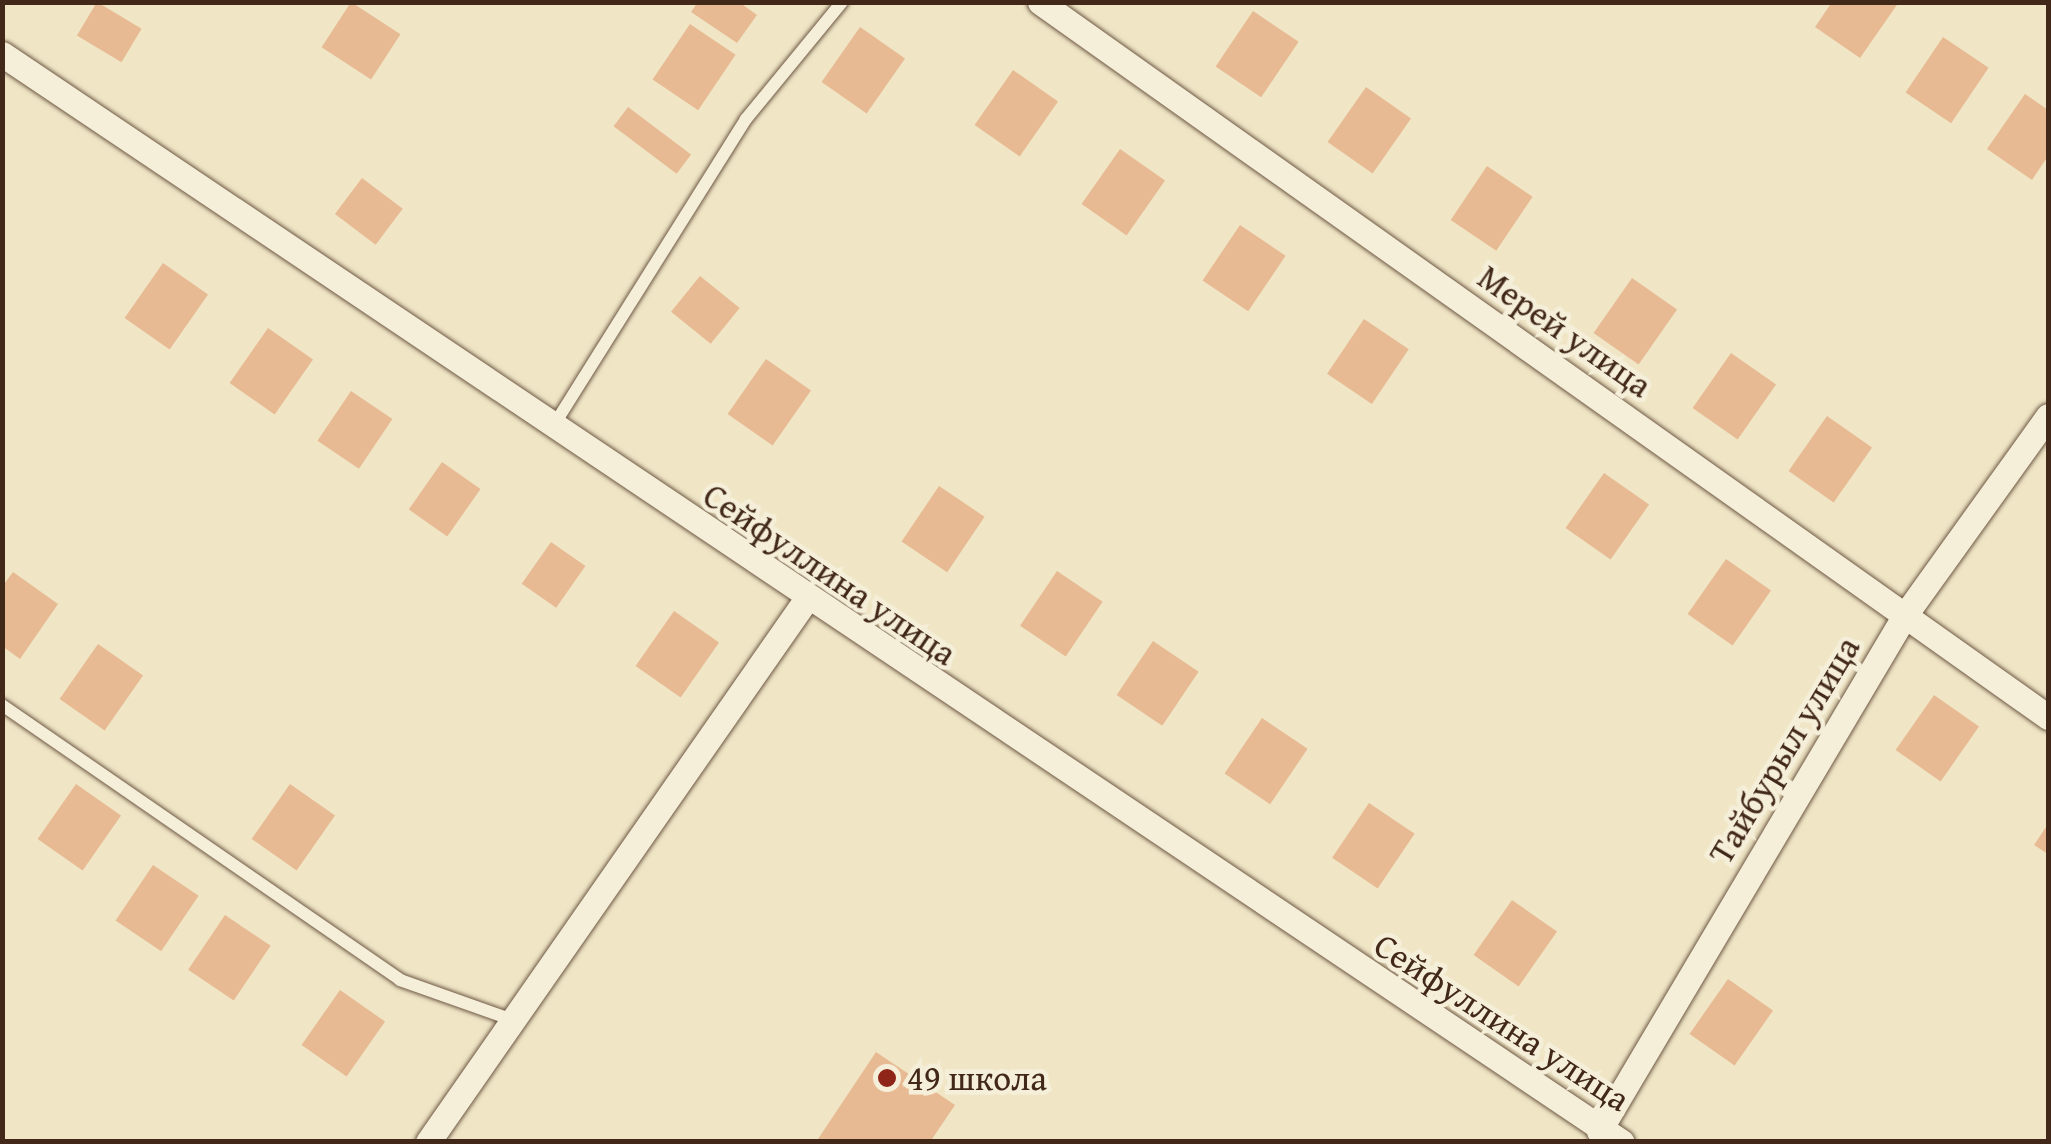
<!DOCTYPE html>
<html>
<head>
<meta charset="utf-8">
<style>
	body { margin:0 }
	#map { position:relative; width:2051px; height:1144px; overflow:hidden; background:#f0e6c6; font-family:"Gentium Book Plus",serif }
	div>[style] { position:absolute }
	.building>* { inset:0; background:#e7ba93; transform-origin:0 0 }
	.roads { filter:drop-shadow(0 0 2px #6e5844) drop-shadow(0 0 2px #6e5844) }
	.lane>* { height:12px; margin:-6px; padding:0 6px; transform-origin:6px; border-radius:6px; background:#f5efda }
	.street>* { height:25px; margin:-12.5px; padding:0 12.5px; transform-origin:12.5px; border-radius:12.5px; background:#f5efda }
	.dots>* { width:28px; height:28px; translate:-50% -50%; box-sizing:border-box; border:5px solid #f5efda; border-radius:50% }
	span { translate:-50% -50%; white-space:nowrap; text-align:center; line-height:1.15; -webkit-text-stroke:9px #f5efda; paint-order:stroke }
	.street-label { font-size:35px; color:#422818 }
	.poi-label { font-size:35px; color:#422818 }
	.left { translate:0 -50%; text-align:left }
	.frame { position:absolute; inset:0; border:5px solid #422818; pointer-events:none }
</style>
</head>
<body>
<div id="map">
	<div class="building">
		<i style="left:97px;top:2px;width:52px;height:39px;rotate:31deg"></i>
		<i style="left:351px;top:2px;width:59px;height:54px;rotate:33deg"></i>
		<i style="clip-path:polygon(698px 2px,739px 2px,757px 15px,737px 43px,691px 12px)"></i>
		<i style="clip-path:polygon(1832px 2px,1899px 2px,1860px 58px,1815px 27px)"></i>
		<i style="left:1253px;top:11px;width:55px;height:67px;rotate:34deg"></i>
		<i style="left:690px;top:24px;width:55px;height:67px;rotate:34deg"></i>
		<i style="left:860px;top:27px;width:55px;height:67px;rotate:35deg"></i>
		<i style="left:1943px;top:37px;width:55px;height:67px;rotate:34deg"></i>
		<i style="left:1013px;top:70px;width:55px;height:67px;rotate:35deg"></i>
		<i style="left:1366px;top:87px;width:55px;height:67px;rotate:35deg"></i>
		<i style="clip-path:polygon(2025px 94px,2048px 110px,2048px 156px,2032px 180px,1987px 149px)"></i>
		<i style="left:628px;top:107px;width:79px;height:24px;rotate:37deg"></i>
		<i style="left:1120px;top:149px;width:55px;height:67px;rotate:35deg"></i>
		<i style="left:1487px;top:166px;width:55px;height:65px;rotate:34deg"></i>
		<i style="left:362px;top:178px;width:51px;height:45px;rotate:37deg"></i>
		<i style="left:1240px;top:225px;width:55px;height:67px;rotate:34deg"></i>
		<i style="left:163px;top:263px;width:55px;height:67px;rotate:35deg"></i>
		<i style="left:700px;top:276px;width:51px;height:46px;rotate:39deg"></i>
		<i style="left:1632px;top:278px;width:55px;height:67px;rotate:35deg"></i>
		<i style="left:1364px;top:319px;width:54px;height:66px;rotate:34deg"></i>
		<i style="left:268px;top:328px;width:55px;height:67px;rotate:35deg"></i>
		<i style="left:1731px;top:353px;width:55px;height:67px;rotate:35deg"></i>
		<i style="left:766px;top:359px;width:55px;height:67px;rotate:35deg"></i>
		<i style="left:351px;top:391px;width:50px;height:60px;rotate:34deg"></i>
		<i style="left:1827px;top:416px;width:55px;height:67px;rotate:35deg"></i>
		<i style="left:442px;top:462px;width:47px;height:58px;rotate:35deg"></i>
		<i style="left:1604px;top:473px;width:55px;height:67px;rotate:35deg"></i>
		<i style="left:939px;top:486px;width:55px;height:67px;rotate:34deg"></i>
		<i style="left:551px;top:542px;width:42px;height:51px;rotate:35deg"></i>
		<i style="left:1726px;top:559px;width:55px;height:67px;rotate:35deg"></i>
		<i style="left:1057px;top:571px;width:55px;height:66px;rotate:34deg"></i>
		<i style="clip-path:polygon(13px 572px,58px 604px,20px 659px,2px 646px,2px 587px)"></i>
		<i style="left:674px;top:611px;width:55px;height:67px;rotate:35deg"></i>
		<i style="left:1153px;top:641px;width:55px;height:65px;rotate:34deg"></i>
		<i style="left:98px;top:644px;width:55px;height:67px;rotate:35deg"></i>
		<i style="left:1934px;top:695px;width:55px;height:67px;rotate:35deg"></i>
		<i style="left:1262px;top:718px;width:55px;height:67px;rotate:34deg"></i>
		<i style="left:76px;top:784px;width:55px;height:67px;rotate:35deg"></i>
		<i style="left:290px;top:784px;width:55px;height:67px;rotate:35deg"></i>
		<i style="left:1369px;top:803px;width:55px;height:66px;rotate:34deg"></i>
		<i style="clip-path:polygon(2048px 824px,2048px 854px,2034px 845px)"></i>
		<i style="left:153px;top:865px;width:55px;height:67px;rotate:34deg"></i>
		<i style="left:1512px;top:900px;width:55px;height:67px;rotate:35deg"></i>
		<i style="left:225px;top:915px;width:55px;height:66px;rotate:34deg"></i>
		<i style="left:1728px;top:979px;width:55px;height:67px;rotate:35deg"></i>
		<i style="left:340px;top:990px;width:55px;height:67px;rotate:35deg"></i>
		<i style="clip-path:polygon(876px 1052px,955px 1105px,930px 1142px,816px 1142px)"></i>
	</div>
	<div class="roads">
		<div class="lane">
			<i style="left:554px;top:425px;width:361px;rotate:-57.9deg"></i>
			<i style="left:746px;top:119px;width:151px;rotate:-50.6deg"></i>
			<i style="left:2px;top:705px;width:484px;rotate:34.6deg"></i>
			<i style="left:400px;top:980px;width:120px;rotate:19.5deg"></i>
		</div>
		<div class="street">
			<i style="left:1040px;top:2px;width:1236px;rotate:35.35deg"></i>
			<i style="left:2px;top:54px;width:1951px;rotate:33.89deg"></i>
			<i style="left:1599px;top:1131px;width:600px;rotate:-59.33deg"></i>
			<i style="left:1905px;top:615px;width:245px;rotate:-54.3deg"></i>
			<i style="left:428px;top:1142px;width:659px;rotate:-55.13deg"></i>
		</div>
	</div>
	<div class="dots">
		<i style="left:887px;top:1078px;background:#8f2418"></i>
	</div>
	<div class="street-label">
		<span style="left:1565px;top:331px;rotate:35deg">Мерей улица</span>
		<span style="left:830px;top:574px;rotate:34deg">Сейфуллина улица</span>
		<span style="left:1784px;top:750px;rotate:-59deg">Тайбурыл улица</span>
		<span style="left:1502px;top:1022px;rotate:33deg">Сейфуллина улица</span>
	</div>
	<div class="poi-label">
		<span class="left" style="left:907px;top:1078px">49 школа</span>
	</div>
	<div class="frame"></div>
</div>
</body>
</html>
